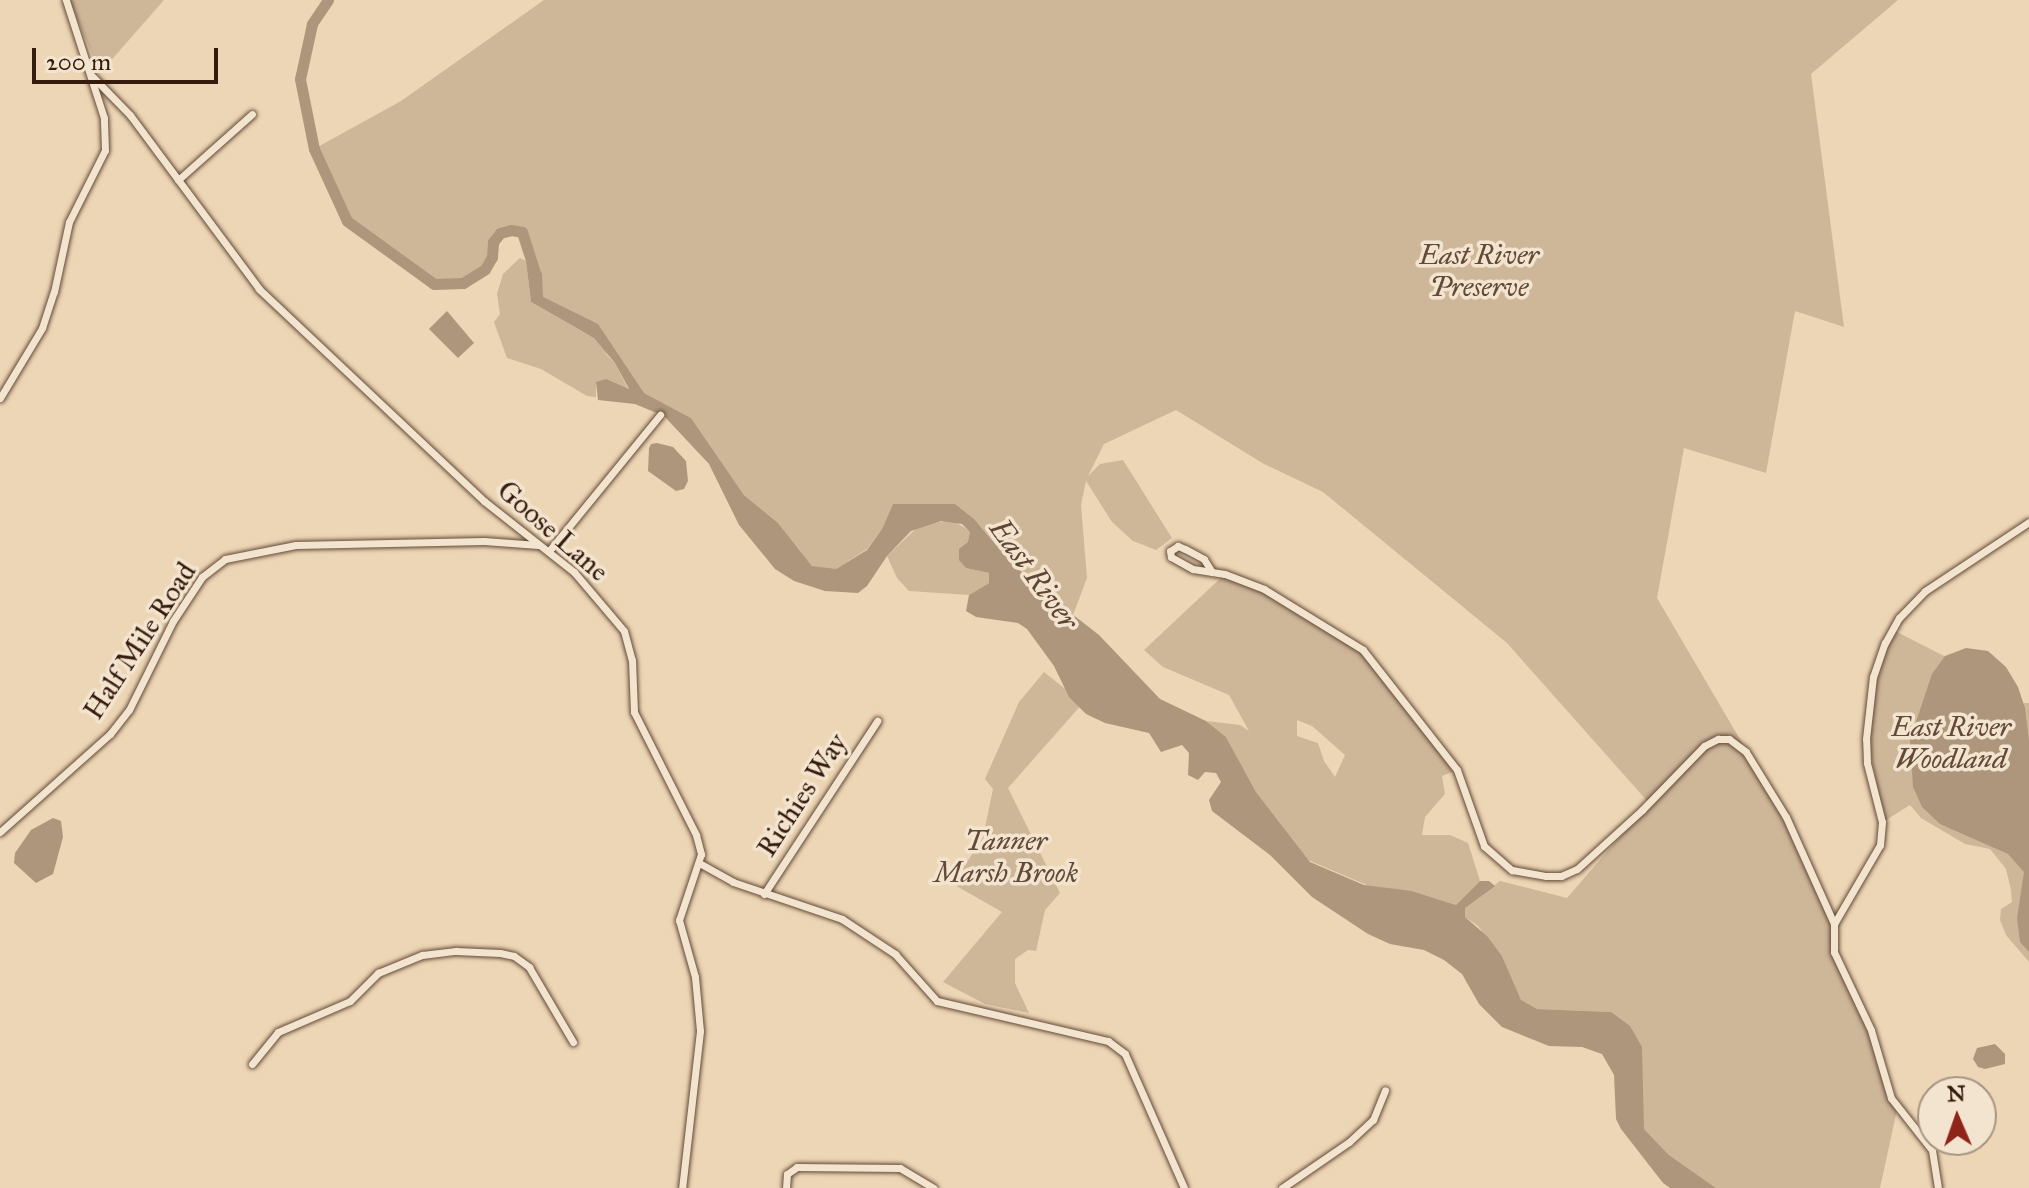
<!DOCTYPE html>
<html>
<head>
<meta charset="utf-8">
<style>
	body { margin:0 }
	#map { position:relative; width:2029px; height:1188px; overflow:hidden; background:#edd6b5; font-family:"IM FELL Great Primer",serif }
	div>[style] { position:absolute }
	.green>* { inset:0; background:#ceb699 }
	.water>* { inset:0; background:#ae967c }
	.river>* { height:11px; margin:-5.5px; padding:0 5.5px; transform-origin:5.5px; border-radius:5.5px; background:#ae967c }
	.roads { filter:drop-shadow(0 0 2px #634a38) drop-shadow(0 0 2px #634a38) }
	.minor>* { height:7px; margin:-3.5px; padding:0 3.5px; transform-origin:3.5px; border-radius:3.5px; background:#f3e4cf }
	span { translate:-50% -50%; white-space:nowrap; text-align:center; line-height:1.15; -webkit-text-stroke:7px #f3e4cf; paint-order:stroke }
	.park-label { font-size:28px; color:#634a38; font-style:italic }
	.street-label { font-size:28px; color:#351b0e }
	.water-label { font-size:30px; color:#5f4634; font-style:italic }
	.north { position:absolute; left:1917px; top:1076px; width:80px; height:80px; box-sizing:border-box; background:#f3e4cf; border:2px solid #a79482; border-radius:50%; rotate:358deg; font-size:22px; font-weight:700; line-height:32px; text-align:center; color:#351b0e }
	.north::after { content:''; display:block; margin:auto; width:28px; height:36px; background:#8f2418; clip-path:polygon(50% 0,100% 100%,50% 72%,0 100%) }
	.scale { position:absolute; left:32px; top:48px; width:186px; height:36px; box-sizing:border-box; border:4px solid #351b0e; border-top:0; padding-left:10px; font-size:24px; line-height:28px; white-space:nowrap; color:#351b0e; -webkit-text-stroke:6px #f3e4cf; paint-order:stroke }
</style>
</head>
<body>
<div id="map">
	<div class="green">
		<i style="clip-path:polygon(69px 0,164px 0,100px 73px)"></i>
		<i style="clip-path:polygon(544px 0,1898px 0,1811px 74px,1844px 327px,1795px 311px,1766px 473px,1684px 448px,1657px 598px,1768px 787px,1834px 924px,1834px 952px,1871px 1030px,1897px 1110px,1880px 1188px,1716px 1188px,1669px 1155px,1644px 1129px,1611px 1012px,1537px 1009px,1521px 1001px,1502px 956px,1478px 926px,1465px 917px,1465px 908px,1500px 881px,1567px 898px,1649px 803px,1507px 643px,1323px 492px,1264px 464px,1176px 410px,1104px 444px,1088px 476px,1100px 464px,1123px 460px,1172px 538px,1156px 550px,1133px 541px,1112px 522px,1086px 481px,1081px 505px,1087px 578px,1073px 615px,1005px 556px,975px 520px,893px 504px,882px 529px,867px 549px,836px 569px,824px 570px,812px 566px,778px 523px,744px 495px,691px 418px,644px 393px,636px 393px,620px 364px,604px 352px,615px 363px,629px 391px,606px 380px,596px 383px,596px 397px,587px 396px,541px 369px,507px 358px,494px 322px,500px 314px,497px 294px,503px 274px,520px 258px,526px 261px,531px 302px,590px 336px,539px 299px,522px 232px,511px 230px,500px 233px,493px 242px,492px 257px,485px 269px,463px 283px,434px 284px,347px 221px,314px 149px,401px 101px)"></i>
		<i style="clip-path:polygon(952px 520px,970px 531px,967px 568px,989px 573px,989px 583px,969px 595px,909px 591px,897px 578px,887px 556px,920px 525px)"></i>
		<i style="clip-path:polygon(evenodd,1225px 574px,1242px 580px,1363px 650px,1457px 770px,1442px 776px,1445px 794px,1425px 817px,1422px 835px,1450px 835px,1468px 843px,1480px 881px,1456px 905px,1412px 891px,1376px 889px,1308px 860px,1256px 792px,1226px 737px,1206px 721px,1240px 725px,1249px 731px,1229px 695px,1163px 667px,1144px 650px,1225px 574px,1297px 720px,1312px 726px,1345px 755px,1335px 777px,1324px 761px,1318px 743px,1297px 736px,1297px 720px)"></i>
		<i style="clip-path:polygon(1893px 630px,1999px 684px,2022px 703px,2029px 703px,2029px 962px,2006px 935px,2000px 920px,2001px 909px,2012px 902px,2011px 890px,2006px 869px,1990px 849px,1965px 844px,1921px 818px,1910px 805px,1883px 822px,1870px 748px,1871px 695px,1879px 659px)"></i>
		<i style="clip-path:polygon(1044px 672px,1083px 703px,1008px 788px,1060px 893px,1045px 910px,1036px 951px,1028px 950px,1015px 959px,1015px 983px,1029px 1013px,985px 1004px,943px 982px,1002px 912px,953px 884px,983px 837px,993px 789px,985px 779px,1019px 702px)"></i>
	</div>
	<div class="water">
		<i style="clip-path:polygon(526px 261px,542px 273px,543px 297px,598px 324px,644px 393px,691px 418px,744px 495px,778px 523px,812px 566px,836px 569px,867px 550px,882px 529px,893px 504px,955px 504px,975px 520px,1005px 556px,1040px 589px,1099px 635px,1160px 699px,1206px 721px,1226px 737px,1256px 792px,1310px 862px,1364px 885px,1412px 891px,1456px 905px,1480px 881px,1489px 881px,1495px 886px,1465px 908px,1465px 917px,1487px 936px,1502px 956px,1521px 1000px,1537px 1009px,1611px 1012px,1630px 1026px,1642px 1047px,1644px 1129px,1669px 1155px,1716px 1188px,1670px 1188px,1663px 1183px,1621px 1129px,1616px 1119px,1614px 1075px,1602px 1054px,1582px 1047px,1549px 1046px,1502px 1027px,1479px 1004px,1462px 974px,1444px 960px,1424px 950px,1390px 944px,1368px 934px,1312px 897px,1270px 855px,1212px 811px,1209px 800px,1221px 782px,1216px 773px,1205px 772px,1198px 780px,1188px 775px,1189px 753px,1182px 745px,1161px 752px,1149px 733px,1105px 723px,1086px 714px,1069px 697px,1054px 666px,1027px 629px,1018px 623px,976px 617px,966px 611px,969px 595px,989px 583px,989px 573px,966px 568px,959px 560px,959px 549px,968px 542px,970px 532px,962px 524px,941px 521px,911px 531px,887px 556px,867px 586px,858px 593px,825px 591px,794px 581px,775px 569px,739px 525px,709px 464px,664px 416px,635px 404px,598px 400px,596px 382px,606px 379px,629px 389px,615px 363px,594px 338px,531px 302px)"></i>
		<i style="clip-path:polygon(447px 311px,474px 343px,458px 358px,429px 329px)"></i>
		<i style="clip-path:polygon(657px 443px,673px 447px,686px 461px,688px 481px,684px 489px,676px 491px,648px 471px,649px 448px,651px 444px)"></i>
		<i style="clip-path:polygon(1966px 648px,1988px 651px,2006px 667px,2018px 687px,2025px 708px,2029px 741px,2029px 952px,2020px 942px,2017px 918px,2024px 872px,2008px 854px,1940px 824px,1922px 807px,1913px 787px,1910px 740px,1932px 674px,1945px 656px)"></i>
		<i style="clip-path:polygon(53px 818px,61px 821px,63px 837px,53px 874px,36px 883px,14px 863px,15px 853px,31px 830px)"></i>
		<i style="clip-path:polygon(1995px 1044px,2005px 1054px,2005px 1064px,1985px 1069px,1978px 1067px,1973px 1059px,1977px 1048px)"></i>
	</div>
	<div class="river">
		<i style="left:328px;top:0;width:29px;rotate:124deg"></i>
		<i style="left:312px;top:24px;width:56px;rotate:102.3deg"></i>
		<i style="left:300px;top:79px;width:71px;rotate:78.7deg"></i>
		<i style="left:314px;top:149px;width:79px;rotate:65.4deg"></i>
		<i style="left:347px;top:221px;width:107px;rotate:35.9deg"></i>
		<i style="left:434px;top:284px;width:29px;rotate:-2deg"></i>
		<i style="left:463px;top:283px;width:26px;rotate:-32deg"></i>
		<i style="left:485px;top:269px;width:14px;rotate:-60deg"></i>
		<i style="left:492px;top:257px;width:15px;rotate:-86deg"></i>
		<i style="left:493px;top:242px;width:11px;rotate:-52deg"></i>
		<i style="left:500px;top:233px;width:11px;rotate:-15deg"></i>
		<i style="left:511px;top:230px;width:11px;rotate:10deg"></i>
		<i style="left:522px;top:232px;width:46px;rotate:72.3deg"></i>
	</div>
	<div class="roads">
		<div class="minor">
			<i style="left:91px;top:75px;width:56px;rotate:45.7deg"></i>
			<i style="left:130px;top:115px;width:217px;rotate:53.4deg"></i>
			<i style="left:259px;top:289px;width:309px;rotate:43.3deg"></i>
			<i style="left:484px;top:501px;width:115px;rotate:38.3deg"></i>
			<i style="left:574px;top:572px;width:77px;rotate:49.7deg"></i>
			<i style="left:624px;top:631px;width:30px;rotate:75deg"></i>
			<i style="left:632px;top:660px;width:52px;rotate:87.8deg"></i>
			<i style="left:634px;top:712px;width:138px;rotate:63.2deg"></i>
			<i style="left:696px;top:835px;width:20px;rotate:75deg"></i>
			<i style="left:701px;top:854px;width:70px;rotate:108.4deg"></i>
			<i style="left:679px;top:920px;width:59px;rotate:74.3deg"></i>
			<i style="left:695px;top:977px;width:54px;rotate:84.7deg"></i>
			<i style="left:700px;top:1031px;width:158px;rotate:96.5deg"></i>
			<i style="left:178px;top:180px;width:99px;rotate:-41.7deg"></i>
			<i style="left:0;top:398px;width:82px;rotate:-59deg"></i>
			<i style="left:42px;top:328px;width:38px;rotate:-72deg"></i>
			<i style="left:54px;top:292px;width:72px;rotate:-77.9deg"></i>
			<i style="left:69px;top:222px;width:80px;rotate:-63.4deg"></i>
			<i style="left:105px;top:150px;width:32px;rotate:-92deg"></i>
			<i style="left:104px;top:118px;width:124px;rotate:-107.9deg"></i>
			<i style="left:549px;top:551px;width:176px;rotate:-50.8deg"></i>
			<i style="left:1212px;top:572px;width:15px;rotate:-122deg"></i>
			<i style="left:1204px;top:559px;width:21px;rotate:-152deg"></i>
			<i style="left:1185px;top:549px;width:8px;rotate:-157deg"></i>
			<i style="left:1178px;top:546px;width:9px;rotate:148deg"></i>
			<i style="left:1170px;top:551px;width:6px;rotate:81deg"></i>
			<i style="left:1171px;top:557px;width:25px;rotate:29deg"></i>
			<i style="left:1193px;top:569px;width:32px;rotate:9deg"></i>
			<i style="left:1225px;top:574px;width:42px;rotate:21deg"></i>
			<i style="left:1264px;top:589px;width:116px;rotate:31.6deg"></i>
			<i style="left:1363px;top:650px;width:152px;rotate:51.9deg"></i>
			<i style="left:1457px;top:770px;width:81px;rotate:70.4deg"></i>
			<i style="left:1484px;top:846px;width:37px;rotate:41deg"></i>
			<i style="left:1512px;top:870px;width:35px;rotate:10deg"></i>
			<i style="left:1546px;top:876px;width:15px"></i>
			<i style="left:1561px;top:876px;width:17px;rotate:-24deg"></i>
			<i style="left:1577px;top:869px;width:88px;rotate:-42.2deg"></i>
			<i style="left:1642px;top:810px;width:89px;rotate:-45.9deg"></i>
			<i style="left:1704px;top:746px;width:16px;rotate:-27deg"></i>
			<i style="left:1718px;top:739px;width:11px"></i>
			<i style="left:1729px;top:739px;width:21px;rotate:37deg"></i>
			<i style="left:1746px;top:752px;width:76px;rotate:58.4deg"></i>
			<i style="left:1786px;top:817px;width:117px;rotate:65.8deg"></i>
			<i style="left:0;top:832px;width:147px;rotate:-41.7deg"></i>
			<i style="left:110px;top:734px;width:31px;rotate:-52deg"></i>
			<i style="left:129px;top:710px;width:99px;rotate:-63.7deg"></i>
			<i style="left:173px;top:621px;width:53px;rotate:-56.6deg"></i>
			<i style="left:202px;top:577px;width:29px;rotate:-38deg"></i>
			<i style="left:225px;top:559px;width:72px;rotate:-11.2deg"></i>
			<i style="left:296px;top:545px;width:188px;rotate:-1.2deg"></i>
			<i style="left:484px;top:541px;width:54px;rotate:4.2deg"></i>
			<i style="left:701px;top:864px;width:37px;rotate:29deg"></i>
			<i style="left:733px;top:882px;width:115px;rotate:18.7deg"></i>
			<i style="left:842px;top:919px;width:64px;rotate:33.4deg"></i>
			<i style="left:895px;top:954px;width:63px;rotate:48.2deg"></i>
			<i style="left:937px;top:1001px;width:176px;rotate:13.2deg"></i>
			<i style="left:1108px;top:1041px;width:21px;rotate:37deg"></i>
			<i style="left:1125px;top:1054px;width:146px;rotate:66.2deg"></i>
			<i style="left:764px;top:894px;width:207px;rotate:-56.8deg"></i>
			<i style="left:252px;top:1064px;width:41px;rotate:-50.9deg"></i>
			<i style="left:278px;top:1032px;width:78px;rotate:-23.3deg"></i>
			<i style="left:350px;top:1001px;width:40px;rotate:-45deg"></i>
			<i style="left:378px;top:973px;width:48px;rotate:-22.2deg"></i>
			<i style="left:422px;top:955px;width:34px;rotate:-7deg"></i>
			<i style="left:456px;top:951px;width:44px;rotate:2.6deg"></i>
			<i style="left:500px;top:953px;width:14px;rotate:12deg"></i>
			<i style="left:514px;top:956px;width:19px;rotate:36deg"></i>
			<i style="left:529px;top:967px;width:87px;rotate:59.6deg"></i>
			<i style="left:786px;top:1188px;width:14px;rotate:-86deg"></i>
			<i style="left:787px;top:1174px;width:12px;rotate:-35deg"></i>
			<i style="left:797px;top:1167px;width:103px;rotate:0.6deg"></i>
			<i style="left:900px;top:1168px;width:39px;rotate:31deg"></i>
			<i style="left:1282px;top:1188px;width:81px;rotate:-34.5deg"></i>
			<i style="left:1349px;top:1142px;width:33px;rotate:-43deg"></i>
			<i style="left:1373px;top:1120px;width:32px;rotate:-68deg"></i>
			<i style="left:1938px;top:1188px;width:38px;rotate:-99deg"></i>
			<i style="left:1932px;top:1150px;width:66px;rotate:-128.3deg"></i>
			<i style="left:1891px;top:1098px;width:71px;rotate:-106.4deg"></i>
			<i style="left:1871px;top:1030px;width:86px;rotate:-115.4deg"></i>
			<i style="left:1834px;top:952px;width:28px;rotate:-90deg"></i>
			<i style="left:1834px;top:924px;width:91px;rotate:-59.8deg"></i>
			<i style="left:1880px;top:845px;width:23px;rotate:-85deg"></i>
			<i style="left:1882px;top:822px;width:61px;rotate:-104.3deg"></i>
			<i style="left:1867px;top:763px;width:24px;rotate:-92deg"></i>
			<i style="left:1866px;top:739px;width:62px;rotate:-83.6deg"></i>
			<i style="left:1873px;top:677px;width:36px;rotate:-71deg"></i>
			<i style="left:1885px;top:643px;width:29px;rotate:-61deg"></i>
			<i style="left:1899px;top:618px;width:37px;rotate:-46deg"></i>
			<i style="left:1925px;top:591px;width:125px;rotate:-33.6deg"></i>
		</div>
	</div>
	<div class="park-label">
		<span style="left:1479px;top:271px">East River<br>Preserve</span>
		<span style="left:1951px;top:743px">East River<br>Woodland</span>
		<span style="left:1006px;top:857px">Tanner<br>Marsh Brook</span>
	</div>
	<div class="street-label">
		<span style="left:553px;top:531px;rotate:41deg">Goose Lane</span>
		<span style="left:140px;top:641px;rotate:-57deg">Half Mile Road</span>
		<span style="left:802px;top:795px;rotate:-57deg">Richies Way</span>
	</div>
	<div class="water-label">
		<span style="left:1034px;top:574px;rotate:54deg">East River</span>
	</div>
	<div class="north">N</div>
	<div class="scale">200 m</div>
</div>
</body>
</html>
